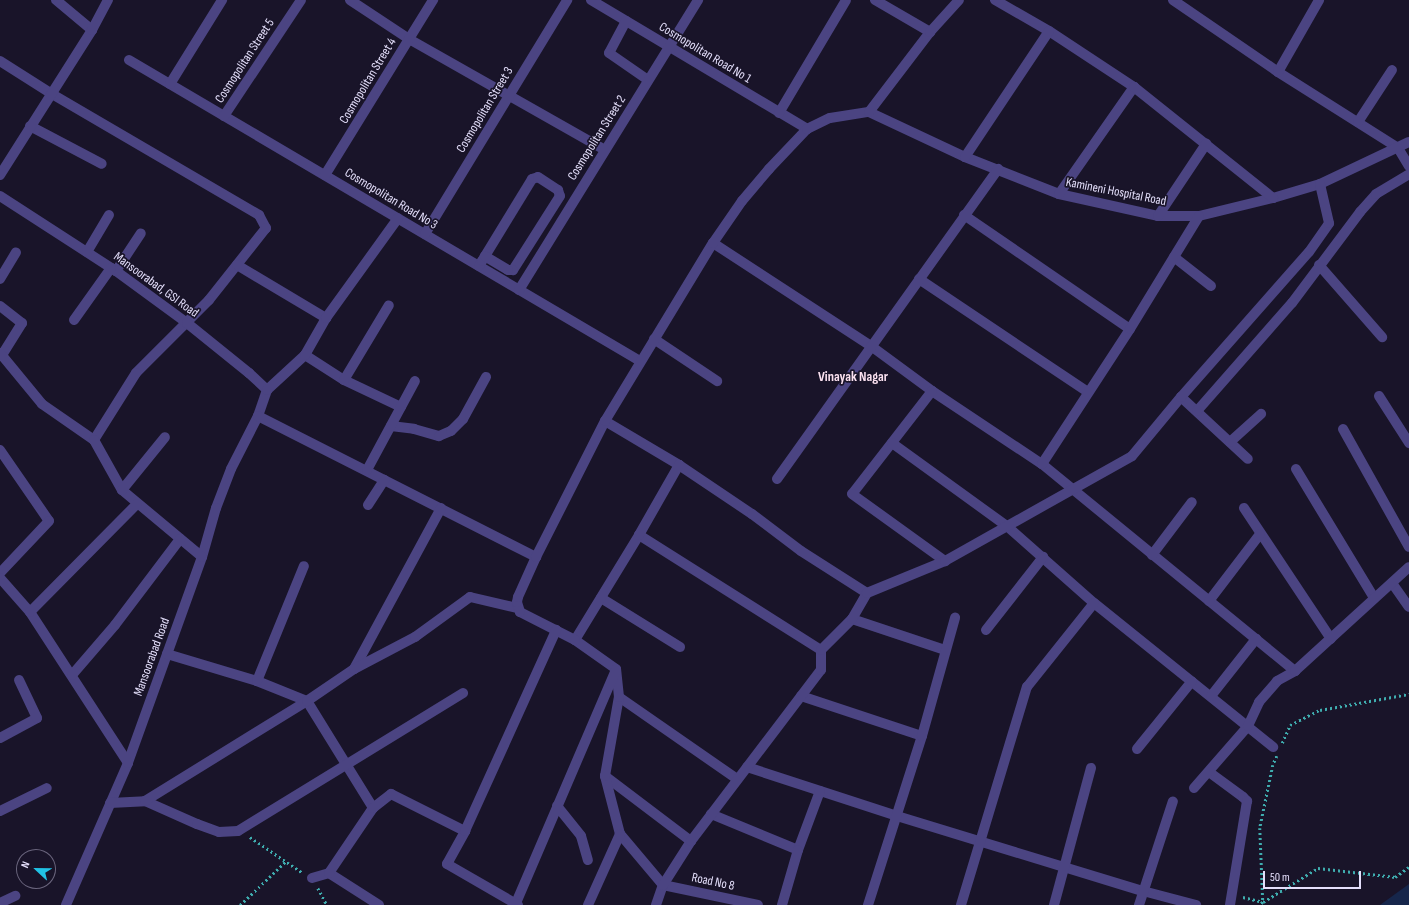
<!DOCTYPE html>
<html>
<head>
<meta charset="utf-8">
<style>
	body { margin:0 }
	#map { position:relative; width:1409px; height:905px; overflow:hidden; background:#191429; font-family:"Sofia Sans Condensed",sans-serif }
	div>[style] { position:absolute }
	.water>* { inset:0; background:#16264b }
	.path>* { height:2.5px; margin-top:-1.25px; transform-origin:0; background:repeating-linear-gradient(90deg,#3fadaf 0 2px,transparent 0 5px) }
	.minor>* { height:10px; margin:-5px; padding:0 5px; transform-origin:5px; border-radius:5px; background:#4b4482 }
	span { translate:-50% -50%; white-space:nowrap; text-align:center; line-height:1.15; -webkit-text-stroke:3.5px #191429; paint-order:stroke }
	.street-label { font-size:13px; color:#e4dffb }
	.neighbourhood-label { font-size:14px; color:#fbe1f0; font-weight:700 }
	.north { position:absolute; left:16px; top:849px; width:40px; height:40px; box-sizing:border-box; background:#191429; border:1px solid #6a657d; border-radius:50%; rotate:292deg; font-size:11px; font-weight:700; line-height:16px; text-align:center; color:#e4dffb }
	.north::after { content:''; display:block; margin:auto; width:14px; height:18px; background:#21c2e5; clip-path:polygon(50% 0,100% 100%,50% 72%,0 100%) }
	.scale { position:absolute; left:1263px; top:871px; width:98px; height:18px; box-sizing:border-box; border:2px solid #e4dffb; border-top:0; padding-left:5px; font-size:12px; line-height:14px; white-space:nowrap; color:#e4dffb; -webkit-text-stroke:3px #191429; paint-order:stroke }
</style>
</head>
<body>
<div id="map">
	<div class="water">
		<i style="clip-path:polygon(1409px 884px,1409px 905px,1380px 905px)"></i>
	</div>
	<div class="path">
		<i style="left:1282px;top:743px;width:20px;rotate:-66deg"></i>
		<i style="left:1290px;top:725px;width:34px;rotate:-27deg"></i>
		<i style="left:1320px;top:710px;width:90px;rotate:-10.2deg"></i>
		<i style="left:1277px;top:756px;width:10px;rotate:114deg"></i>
		<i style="left:1273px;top:765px;width:64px;rotate:101.7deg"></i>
		<i style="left:1260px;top:828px;width:74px;rotate:87.7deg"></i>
		<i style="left:1263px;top:902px;width:65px;rotate:-31.7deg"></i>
		<i style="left:1318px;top:868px;width:78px;rotate:6.7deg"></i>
		<i style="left:1395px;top:877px;width:17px;rotate:-36deg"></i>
		<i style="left:250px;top:837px;width:64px;rotate:34.2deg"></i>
		<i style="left:318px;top:888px;width:19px;rotate:62deg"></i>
		<i style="left:1243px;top:897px;width:21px;rotate:14deg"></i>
		<i style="left:1263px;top:902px;width:4px;rotate:135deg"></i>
		<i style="left:240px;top:905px;width:64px;rotate:-43.7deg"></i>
	</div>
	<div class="minor">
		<i style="left:56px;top:0;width:47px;rotate:39.8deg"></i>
		<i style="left:350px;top:0;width:71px;rotate:33.5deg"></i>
		<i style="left:409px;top:39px;width:225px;rotate:29.5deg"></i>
		<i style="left:591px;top:0;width:252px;rotate:30.8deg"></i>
		<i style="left:875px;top:0;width:64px;rotate:30.2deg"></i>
		<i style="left:995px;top:0;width:62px;rotate:29.9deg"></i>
		<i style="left:1049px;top:31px;width:102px;rotate:33.4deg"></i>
		<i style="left:1173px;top:0;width:127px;rotate:34.4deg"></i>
		<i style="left:1278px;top:72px;width:142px;rotate:32.3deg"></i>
		<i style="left:1398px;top:148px;width:21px;rotate:59deg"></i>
		<i style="left:626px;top:21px;width:36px;rotate:118deg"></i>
		<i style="left:609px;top:53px;width:47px;rotate:34.7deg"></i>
		<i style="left:129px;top:60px;width:593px;rotate:30.5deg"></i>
		<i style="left:0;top:61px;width:62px;rotate:32.4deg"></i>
		<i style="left:52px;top:94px;width:240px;rotate:30.3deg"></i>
		<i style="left:259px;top:215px;width:15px;rotate:62deg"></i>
		<i style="left:266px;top:228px;width:92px;rotate:128.4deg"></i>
		<i style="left:209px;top:300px;width:103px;rotate:135deg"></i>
		<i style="left:136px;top:373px;width:79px;rotate:122.1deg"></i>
		<i style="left:1278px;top:72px;width:83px;rotate:-60.3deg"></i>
		<i style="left:170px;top:84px;width:99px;rotate:-58.2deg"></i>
		<i style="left:869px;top:112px;width:106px;rotate:25.1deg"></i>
		<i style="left:965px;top:157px;width:101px;rotate:21.5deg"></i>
		<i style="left:1059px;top:194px;width:101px;rotate:12.5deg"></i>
		<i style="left:1158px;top:216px;width:41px"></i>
		<i style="left:1199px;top:216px;width:76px;rotate:-13.7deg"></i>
		<i style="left:1273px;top:198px;width:49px;rotate:-16.6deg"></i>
		<i style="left:1320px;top:184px;width:98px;rotate:-25.3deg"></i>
		<i style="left:779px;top:113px;width:131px;rotate:-59.3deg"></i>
		<i style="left:224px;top:116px;width:139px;rotate:-56.4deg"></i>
		<i style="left:1358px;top:122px;width:62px;rotate:-56.8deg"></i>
		<i style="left:30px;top:126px;width:81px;rotate:27.8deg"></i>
		<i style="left:965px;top:157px;width:151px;rotate:-56.3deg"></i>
		<i style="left:0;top:175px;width:172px;rotate:-57.6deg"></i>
		<i style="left:92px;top:30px;width:34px;rotate:-62deg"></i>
		<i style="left:325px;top:175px;width:206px;rotate:-58.3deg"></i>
		<i style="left:1059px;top:194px;width:131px;rotate:-55deg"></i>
		<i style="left:1134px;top:87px;width:178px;rotate:38.6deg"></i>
		<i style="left:0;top:196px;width:138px;rotate:32.9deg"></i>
		<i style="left:116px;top:271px;width:88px;rotate:36.2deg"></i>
		<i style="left:187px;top:323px;width:80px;rotate:38.9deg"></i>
		<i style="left:249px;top:373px;width:25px;rotate:43deg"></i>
		<i style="left:267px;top:390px;width:28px;rotate:109deg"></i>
		<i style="left:258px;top:416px;width:59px;rotate:117deg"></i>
		<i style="left:231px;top:469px;width:42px;rotate:111deg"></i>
		<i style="left:216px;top:508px;width:51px;rotate:105.9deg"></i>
		<i style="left:202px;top:557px;width:219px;rotate:109.8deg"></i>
		<i style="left:128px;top:763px;width:155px;rotate:113.6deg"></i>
		<i style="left:964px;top:215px;width:201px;rotate:34.5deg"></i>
		<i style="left:1158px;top:216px;width:87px;rotate:-56.3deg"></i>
		<i style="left:425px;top:234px;width:274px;rotate:-58.7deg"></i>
		<i style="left:713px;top:243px;width:189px;rotate:33.1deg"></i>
		<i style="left:871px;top:346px;width:76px;rotate:36.4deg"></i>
		<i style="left:932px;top:391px;width:132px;rotate:33.6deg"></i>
		<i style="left:1042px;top:464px;width:327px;rotate:39.3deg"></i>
		<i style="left:87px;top:252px;width:43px;rotate:-59.3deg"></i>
		<i style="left:1174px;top:257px;width:47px;rotate:38.1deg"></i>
		<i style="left:237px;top:265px;width:104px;rotate:30.8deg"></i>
		<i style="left:1319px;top:265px;width:96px;rotate:48.8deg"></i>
		<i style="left:479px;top:266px;width:6px;rotate:-59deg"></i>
		<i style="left:482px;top:261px;width:96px;rotate:-58.6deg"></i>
		<i style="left:532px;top:179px;width:6px;rotate:-18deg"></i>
		<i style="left:538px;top:177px;width:24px;rotate:33deg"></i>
		<i style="left:558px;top:190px;width:6px;rotate:72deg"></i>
		<i style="left:560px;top:196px;width:88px;rotate:122.4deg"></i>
		<i style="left:513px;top:270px;width:5px;rotate:180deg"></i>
		<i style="left:508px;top:270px;width:27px;rotate:-149deg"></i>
		<i style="left:116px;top:271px;width:45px;rotate:-56.7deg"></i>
		<i style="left:0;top:279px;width:31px;rotate:-59deg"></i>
		<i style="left:919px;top:279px;width:203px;rotate:33.8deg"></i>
		<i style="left:519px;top:290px;width:341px;rotate:-58.3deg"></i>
		<i style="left:0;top:306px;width:28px;rotate:38deg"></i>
		<i style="left:22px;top:323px;width:38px;rotate:122deg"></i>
		<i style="left:74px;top:320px;width:64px;rotate:-54.6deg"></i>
		<i style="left:654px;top:339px;width:76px;rotate:33.7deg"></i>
		<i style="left:0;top:353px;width:66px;rotate:50.5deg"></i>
		<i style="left:42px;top:404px;width:63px;rotate:34.7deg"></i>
		<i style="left:94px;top:440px;width:57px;rotate:60.8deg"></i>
		<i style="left:122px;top:490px;width:104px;rotate:39.9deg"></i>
		<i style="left:305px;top:355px;width:46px;rotate:32.7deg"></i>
		<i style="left:344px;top:380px;width:63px;rotate:25.3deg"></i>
		<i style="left:344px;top:380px;width:87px;rotate:-59deg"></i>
		<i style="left:267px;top:390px;width:52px;rotate:-42.6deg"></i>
		<i style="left:305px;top:355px;width:43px;rotate:-60.4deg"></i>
		<i style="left:326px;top:318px;width:123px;rotate:-54.2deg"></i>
		<i style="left:932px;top:391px;width:130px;rotate:127.8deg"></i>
		<i style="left:852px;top:494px;width:115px;rotate:35.8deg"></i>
		<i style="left:1379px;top:396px;width:56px;rotate:57.4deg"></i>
		<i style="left:1181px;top:397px;width:91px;rotate:42.8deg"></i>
		<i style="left:1197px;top:411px;width:144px;rotate:-48.7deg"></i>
		<i style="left:1292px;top:303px;width:114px;rotate:-53.2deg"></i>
		<i style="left:1360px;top:212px;width:24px;rotate:-48deg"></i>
		<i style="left:1376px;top:194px;width:39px;rotate:-31deg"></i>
		<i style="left:258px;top:416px;width:312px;rotate:26.9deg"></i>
		<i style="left:605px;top:421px;width:86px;rotate:30.7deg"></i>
		<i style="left:679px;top:465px;width:88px;rotate:33.9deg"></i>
		<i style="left:752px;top:514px;width:61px;rotate:37.1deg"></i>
		<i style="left:801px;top:551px;width:78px;rotate:32.5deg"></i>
		<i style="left:391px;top:426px;width:23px;rotate:7deg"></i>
		<i style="left:414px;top:429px;width:26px;rotate:16deg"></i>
		<i style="left:439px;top:436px;width:13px;rotate:-23deg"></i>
		<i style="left:451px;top:431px;width:17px;rotate:-45deg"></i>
		<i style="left:463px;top:419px;width:48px;rotate:-61.3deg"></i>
		<i style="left:1343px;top:429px;width:135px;rotate:60.8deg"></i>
		<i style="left:1230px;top:442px;width:42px;rotate:-42.1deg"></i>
		<i style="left:892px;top:443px;width:143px;rotate:35.9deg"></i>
		<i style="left:1008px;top:527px;width:115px;rotate:41.5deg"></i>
		<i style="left:1094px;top:603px;width:230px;rotate:38.8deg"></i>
		<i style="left:0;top:450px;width:86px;rotate:55.4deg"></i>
		<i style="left:49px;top:521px;width:71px;rotate:133.3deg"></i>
		<i style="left:1042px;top:464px;width:161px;rotate:-56.9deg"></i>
		<i style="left:1130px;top:329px;width:132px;rotate:-58.6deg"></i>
		<i style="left:1296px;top:469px;width:151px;rotate:58.8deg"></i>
		<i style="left:367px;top:470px;width:101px;rotate:-61.7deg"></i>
		<i style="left:777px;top:479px;width:381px;rotate:-54.5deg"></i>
		<i style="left:122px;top:490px;width:68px;rotate:-50.9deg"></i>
		<i style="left:368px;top:505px;width:30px;rotate:-57deg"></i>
		<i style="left:1244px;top:508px;width:157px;rotate:56.4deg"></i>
		<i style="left:639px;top:535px;width:215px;rotate:32.3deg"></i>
		<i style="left:1152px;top:555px;width:66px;rotate:-53deg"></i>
		<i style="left:0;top:578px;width:45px;rotate:48.6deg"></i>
		<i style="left:30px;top:612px;width:180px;rotate:57deg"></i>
		<i style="left:1392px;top:583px;width:29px;rotate:55deg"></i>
		<i style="left:601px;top:598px;width:93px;rotate:31.8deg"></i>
		<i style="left:1209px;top:601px;width:84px;rotate:-52.7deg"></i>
		<i style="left:30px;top:612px;width:152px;rotate:-45.3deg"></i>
		<i style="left:852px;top:619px;width:98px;rotate:18.4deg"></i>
		<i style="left:986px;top:630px;width:93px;rotate:-52deg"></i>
		<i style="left:575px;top:640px;width:123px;rotate:-58.6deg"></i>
		<i style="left:639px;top:535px;width:81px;rotate:-60.3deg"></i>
		<i style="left:167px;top:654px;width:94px;rotate:16.7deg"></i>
		<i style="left:257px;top:681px;width:54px;rotate:21.8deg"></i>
		<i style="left:307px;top:701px;width:126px;rotate:58.3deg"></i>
		<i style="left:354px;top:669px;width:183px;rotate:-61.6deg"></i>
		<i style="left:72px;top:675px;width:66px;rotate:-49.3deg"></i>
		<i style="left:115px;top:625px;width:108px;rotate:-52.9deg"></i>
		<i style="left:257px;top:681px;width:124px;rotate:-67.8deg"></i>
		<i style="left:801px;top:696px;width:127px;rotate:18.3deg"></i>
		<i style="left:1211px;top:696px;width:73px;rotate:-51.7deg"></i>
		<i style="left:619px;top:697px;width:144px;rotate:34.8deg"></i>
		<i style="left:0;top:738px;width:42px;rotate:-28.4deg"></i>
		<i style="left:37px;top:718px;width:42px;rotate:-115.3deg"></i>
		<i style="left:1137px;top:749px;width:87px;rotate:-51deg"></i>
		<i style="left:747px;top:767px;width:158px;rotate:18.1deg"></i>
		<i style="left:897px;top:816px;width:257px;rotate:17deg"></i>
		<i style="left:1143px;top:891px;width:55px;rotate:14.8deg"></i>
		<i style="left:1209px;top:772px;width:42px;rotate:36.3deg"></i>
		<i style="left:1243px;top:797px;width:6px;rotate:45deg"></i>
		<i style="left:1247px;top:801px;width:105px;rotate:99.3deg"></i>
		<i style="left:605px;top:776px;width:108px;rotate:37.1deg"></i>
		<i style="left:1194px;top:788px;width:82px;rotate:-48.9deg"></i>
		<i style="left:1248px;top:726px;width:26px;rotate:-65deg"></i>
		<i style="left:1259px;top:702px;width:28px;rotate:-49deg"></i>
		<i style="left:1277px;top:681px;width:21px;rotate:-29deg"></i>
		<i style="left:1295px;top:671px;width:154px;rotate:-42.4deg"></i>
		<i style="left:145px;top:801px;width:57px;rotate:23.9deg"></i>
		<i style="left:197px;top:824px;width:23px;rotate:20deg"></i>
		<i style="left:219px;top:832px;width:19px;rotate:-3deg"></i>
		<i style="left:238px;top:831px;width:264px;rotate:-31.5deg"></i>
		<i style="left:110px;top:803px;width:35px;rotate:-3deg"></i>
		<i style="left:145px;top:801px;width:190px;rotate:-31.7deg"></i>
		<i style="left:307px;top:701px;width:57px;rotate:-34.2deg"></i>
		<i style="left:354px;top:669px;width:69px;rotate:-27.7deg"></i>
		<i style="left:415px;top:637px;width:68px;rotate:-36deg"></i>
		<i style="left:470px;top:597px;width:48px;rotate:13.2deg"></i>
		<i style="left:557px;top:806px;width:38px;rotate:51deg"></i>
		<i style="left:581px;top:836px;width:25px;rotate:74deg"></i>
		<i style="left:0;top:811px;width:52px;rotate:-26.1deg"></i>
		<i style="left:711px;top:814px;width:94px;rotate:22.5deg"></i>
		<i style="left:798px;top:850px;width:63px;rotate:-69.6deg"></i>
		<i style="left:312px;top:878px;width:18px;rotate:-16deg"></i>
		<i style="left:663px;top:885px;width:67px;rotate:-130.1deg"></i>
		<i style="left:620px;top:834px;width:60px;rotate:-104.5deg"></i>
		<i style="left:605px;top:776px;width:80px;rotate:-80deg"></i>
		<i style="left:619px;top:697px;width:28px;rotate:-96deg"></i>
		<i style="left:616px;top:669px;width:50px;rotate:-144.7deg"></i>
		<i style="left:575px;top:640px;width:62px;rotate:-153deg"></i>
		<i style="left:520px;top:612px;width:10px;rotate:-107deg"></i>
		<i style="left:517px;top:602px;width:5px;rotate:-79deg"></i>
		<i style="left:518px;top:597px;width:44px;rotate:-65.8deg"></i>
		<i style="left:536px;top:557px;width:153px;rotate:-63.1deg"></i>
		<i style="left:605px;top:421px;width:208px;rotate:-58.8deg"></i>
		<i style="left:713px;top:243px;width:51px;rotate:-55.4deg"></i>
		<i style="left:742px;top:201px;width:42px;rotate:-49.8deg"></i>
		<i style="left:769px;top:169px;width:55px;rotate:-46.5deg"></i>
		<i style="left:807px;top:129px;width:25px;rotate:-26deg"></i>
		<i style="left:830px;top:118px;width:39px;rotate:-9deg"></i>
		<i style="left:869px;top:112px;width:101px;rotate:-52.7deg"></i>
		<i style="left:930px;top:32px;width:43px;rotate:-47.8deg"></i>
		<i style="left:663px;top:885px;width:97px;rotate:11.9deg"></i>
		<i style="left:0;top:903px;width:17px;rotate:-25deg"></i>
		<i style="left:516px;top:903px;width:254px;rotate:-66.8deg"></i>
		<i style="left:379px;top:905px;width:59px;rotate:-147.4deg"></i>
		<i style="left:329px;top:873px;width:78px;rotate:-55.9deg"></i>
		<i style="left:373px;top:808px;width:23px;rotate:-38deg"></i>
		<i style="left:391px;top:794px;width:83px;rotate:26.6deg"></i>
		<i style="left:518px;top:905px;width:82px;rotate:-150deg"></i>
		<i style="left:447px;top:864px;width:38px;rotate:-61deg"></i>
		<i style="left:465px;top:831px;width:221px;rotate:-65.6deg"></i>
		<i style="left:588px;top:905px;width:78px;rotate:-65.7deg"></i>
		<i style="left:656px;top:905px;width:21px;rotate:-71deg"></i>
		<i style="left:663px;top:885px;width:52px;rotate:-57.5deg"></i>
		<i style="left:691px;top:841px;width:215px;rotate:-52.8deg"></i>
		<i style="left:821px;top:670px;width:20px;rotate:-90deg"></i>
		<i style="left:821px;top:650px;width:44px;rotate:-45deg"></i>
		<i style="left:852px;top:619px;width:30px;rotate:-60deg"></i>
		<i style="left:867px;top:593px;width:84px;rotate:-22.3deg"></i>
		<i style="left:945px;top:561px;width:214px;rotate:-29.3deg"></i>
		<i style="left:1132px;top:456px;width:77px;rotate:-50.3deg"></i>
		<i style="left:1181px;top:397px;width:193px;rotate:-48.6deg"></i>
		<i style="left:1309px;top:252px;width:35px;rotate:-55deg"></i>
		<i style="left:1329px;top:223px;width:40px;rotate:-103deg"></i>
		<i style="left:782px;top:905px;width:57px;rotate:-73.8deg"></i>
		<i style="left:868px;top:905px;width:177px;rotate:-72.3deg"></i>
		<i style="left:922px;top:736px;width:123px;rotate:-74.4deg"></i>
		<i style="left:961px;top:905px;width:228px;rotate:-73.2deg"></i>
		<i style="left:1027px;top:687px;width:107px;rotate:-51.4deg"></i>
		<i style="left:1054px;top:905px;width:142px;rotate:-74.9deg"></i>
		<i style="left:1139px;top:905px;width:109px;rotate:-71.9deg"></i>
	</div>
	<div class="street-label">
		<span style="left:705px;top:53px;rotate:31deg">Cosmopolitan Road No 1</span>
		<span style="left:245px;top:61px;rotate:-57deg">Cosmopolitan Street 5</span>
		<span style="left:368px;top:81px;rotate:-59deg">Cosmopolitan Street 4</span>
		<span style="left:485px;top:110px;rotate:-59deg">Cosmopolitan Street 3</span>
		<span style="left:597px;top:138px;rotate:-58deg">Cosmopolitan Street 2</span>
		<span style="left:1116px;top:192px;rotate:11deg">Kamineni Hospital Road</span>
		<span style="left:391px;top:199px;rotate:31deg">Cosmopolitan Road No 3</span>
		<span style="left:156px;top:285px;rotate:36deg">Mansoorabad, GSI Road</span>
		<span style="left:152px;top:657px;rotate:-70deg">Mansoorabad Road</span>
		<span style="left:713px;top:882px;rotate:12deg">Road No 8</span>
	</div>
	<div class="neighbourhood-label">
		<span style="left:853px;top:377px">Vinayak Nagar</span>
	</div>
	<div class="north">N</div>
	<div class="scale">50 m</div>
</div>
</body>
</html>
